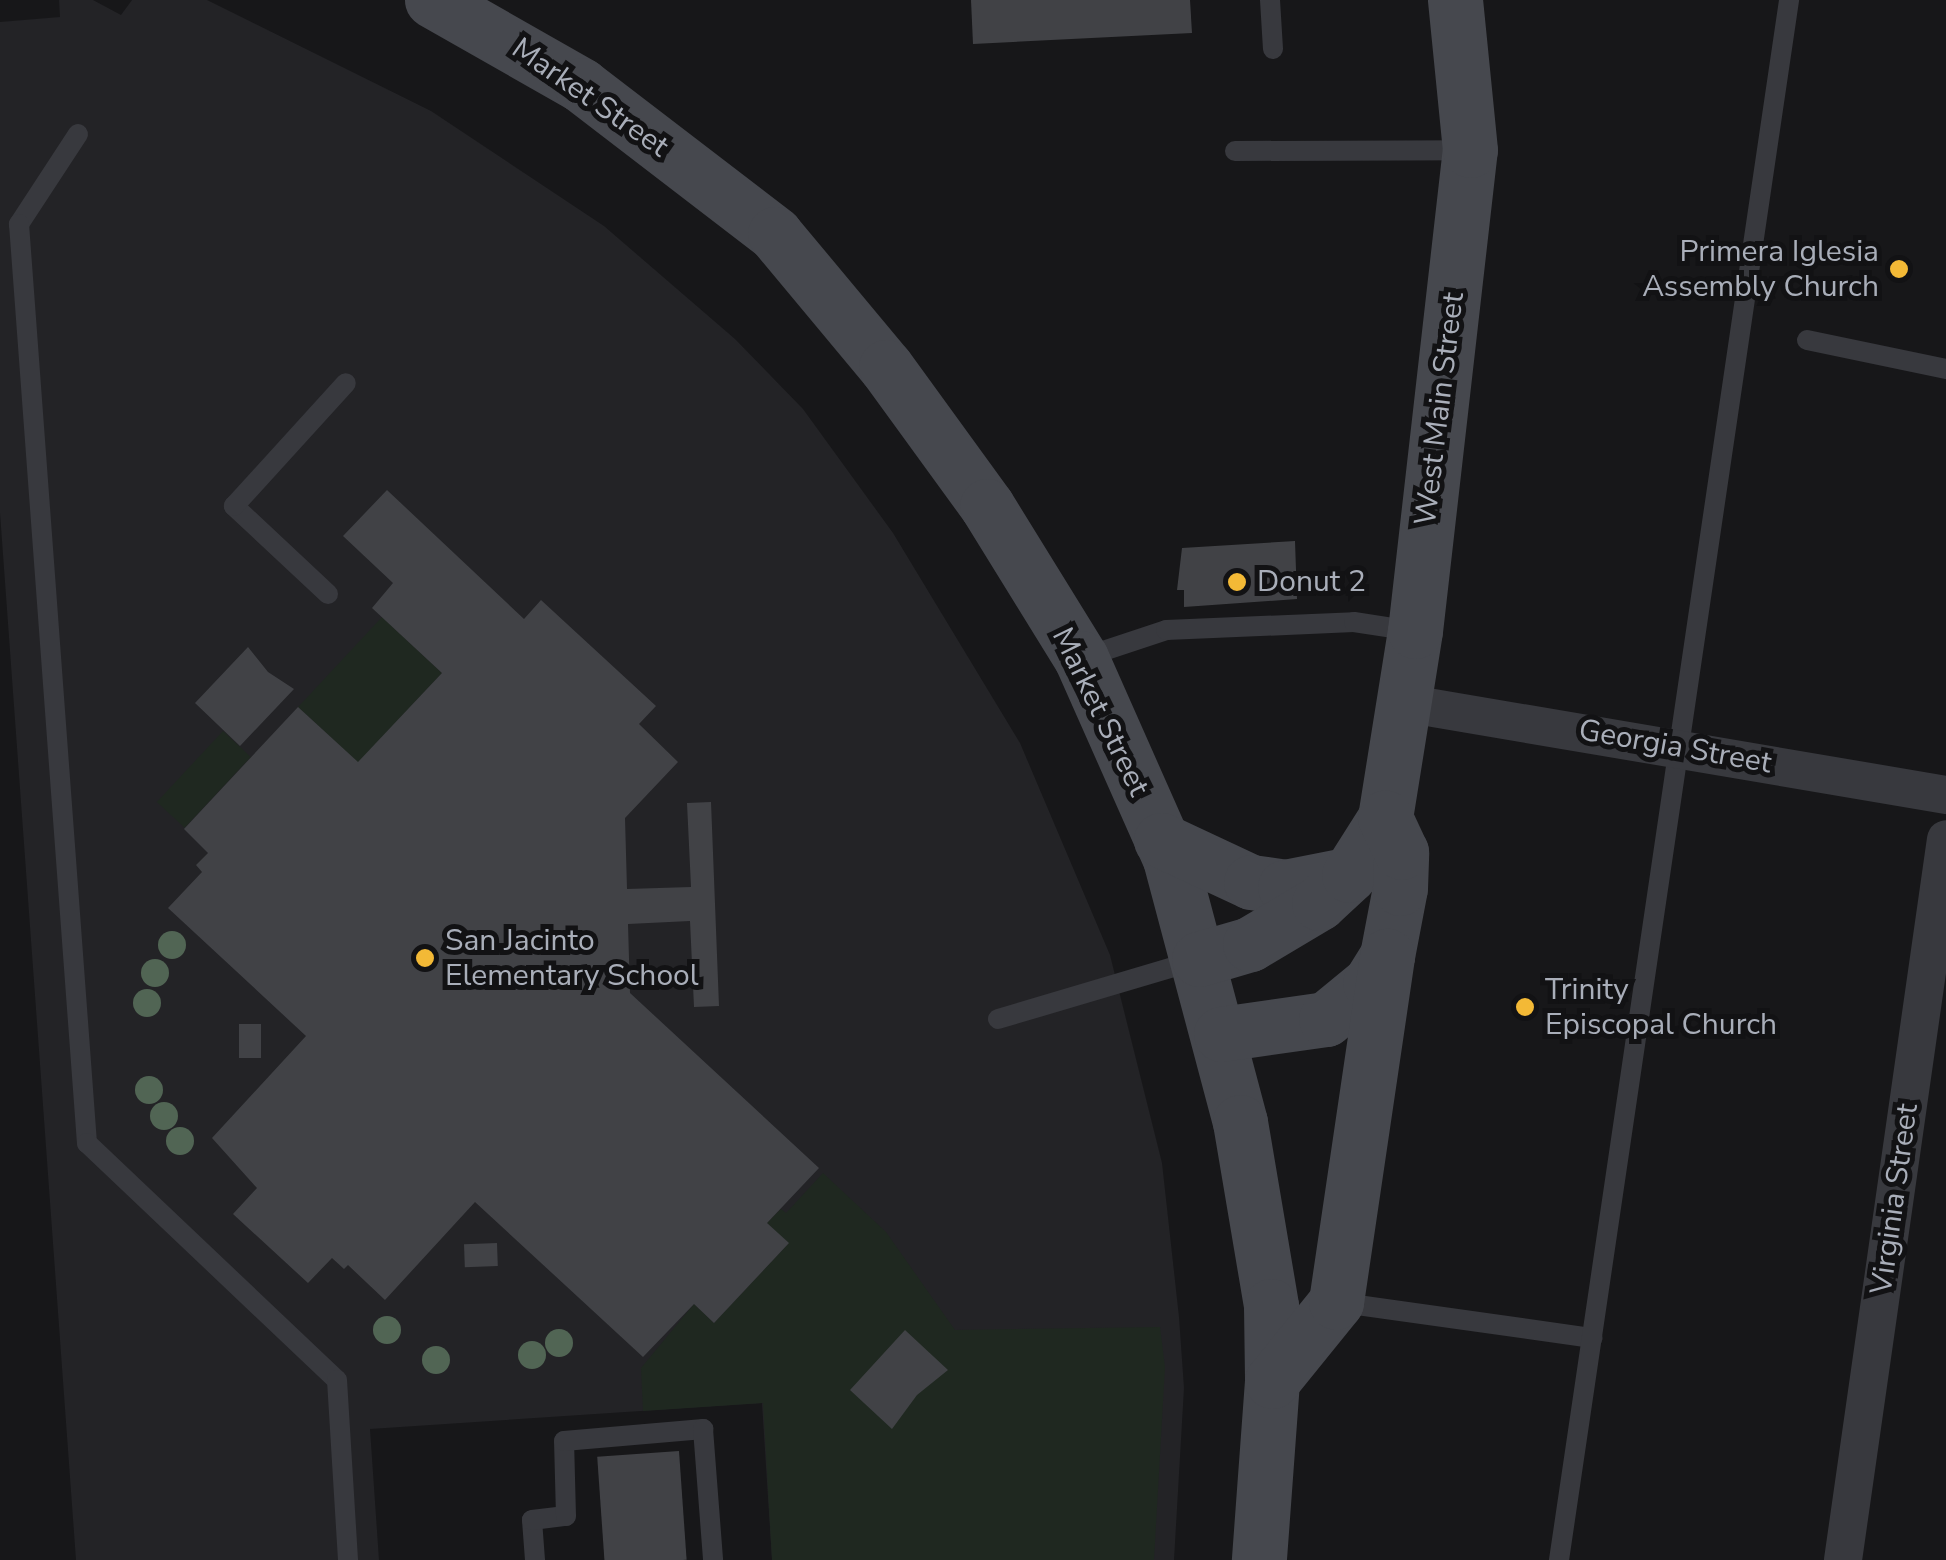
<!DOCTYPE html>
<html>
<head>
<meta charset="utf-8">
<style>
	body { margin:0 }
	#map { position:relative; width:1946px; height:1560px; overflow:hidden; background:#171719; font-family:"Nunito Sans",sans-serif }
	div>[style] { position:absolute }
	.built>* { inset:0; background:#232326 }
	.green>* { inset:0; background:#1f2820; transform-origin:0 0 }
	.building>* { inset:0; background:#414246; transform-origin:0 0 }
	.service>* { height:20px; margin:-10px; padding:0 10px; transform-origin:10px; border-radius:10px; background:#38393e }
	.minor>* { height:38px; margin:-19px; padding:0 19px; transform-origin:19px; border-radius:19px; background:#38393e }
	.secondary>* { height:55px; margin:-27.5px; padding:0 27.5px; transform-origin:27.5px; border-radius:27.5px; background:#46484e }
	.trees>* { width:28px; height:28px; margin:-14px; border-radius:50%; background:#516554 }
	.dots>* { width:28px; height:28px; translate:-50% -50%; box-sizing:border-box; border:5px solid #121214; border-radius:50% }
	span { translate:-50% -50%; white-space:nowrap; text-align:center; line-height:1.15; -webkit-text-stroke:10px #121214; paint-order:stroke }
	.street-label { font-size:30px; color:#a9aeb9 }
	.poi-label { font-size:30px; color:#a9aeb9 }
	.right { translate:-100% -50%; text-align:right }
	.left { translate:0 -50%; text-align:left }
</style>
</head>
<body>
<div id="map">
	<div class="built">
		<i style="clip-path:polygon(59px 0,93px 0,121px 15px,132px 0,207px 0,431px 111px,604px 226px,735px 339px,803px 409px,893px 533px,1020px 743px,1110px 955px,1162px 1163px,1179px 1317px,1184px 1388px,1174px 1560px,772px 1560px,762px 1403px,370px 1429px,379px 1560px,76px 1560px,0 513px,0 22px,60px 17px)"></i>
	</div>
	<div class="green">
		<i style="left:382px;top:617px;width:82px;height:123px;rotate:43deg"></i>
		<i style="left:223px;top:731px;width:38px;height:97px;rotate:43deg"></i>
		<i style="clip-path:polygon(823px 1173px,886px 1232px,955px 1330px,1160px 1327px,1165px 1367px,1154px 1560px,772px 1560px,763px 1403px,643px 1411px,641px 1368px,694px 1304px,714px 1323px,788px 1244px,767px 1223px,781px 1209px,786px 1213px)"></i>
	</div>
	<div class="building">
		<i style="clip-path:polygon(971px 0,1190px 0,1192px 33px,973px 44px)"></i>
		<i style="clip-path:polygon(387px 490px,524px 619px,541px 600px,656px 706px,639px 724px,678px 762px,625px 818px,627px 889px,691px 887px,687px 803px,711px 802px,719px 1006px,694px 1007px,690px 921px,628px 924px,630px 993px,819px 1168px,767px 1223px,789px 1243px,714px 1323px,694px 1304px,643px 1357px,475px 1202px,385px 1300px,348px 1265px,344px 1269px,332px 1258px,308px 1283px,233px 1214px,257px 1188px,212px 1138px,306px 1036px,168px 908px,202px 872px,196px 865px,208px 853px,184px 829px,298px 707px,358px 762px,442px 673px,372px 608px,393px 583px,343px 536px)"></i>
		<i style="clip-path:polygon(1295px 541px,1297px 599px,1184px 607px,1184px 590px,1177px 590px,1182px 548px)"></i>
		<i style="clip-path:polygon(248px 647px,268px 672px,294px 689px,240px 746px,195px 703px)"></i>
		<i style="left:239px;top:1024px;width:22px;height:34px"></i>
		<i style="left:497px;top:1243px;width:23px;height:33px;rotate:88deg"></i>
		<i style="clip-path:polygon(905px 1330px,948px 1370px,917px 1395px,892px 1429px,850px 1390px)"></i>
		<i style="left:679px;top:1451px;width:109px;height:82px;rotate:86deg"></i>
	</div>
	<div class="service">
		<i style="left:1270px;top:0;width:49px;rotate:86.5deg"></i>
		<i style="left:78px;top:134px;width:108px;rotate:123.2deg"></i>
		<i style="left:19px;top:224px;width:922px;rotate:85.77deg"></i>
		<i style="left:87px;top:1143px;width:344px;rotate:43.5deg"></i>
		<i style="left:337px;top:1380px;width:180px;rotate:86.5deg"></i>
		<i style="left:1235px;top:151px;width:233px;rotate:-0.2deg"></i>
		<i style="left:1807px;top:340px;width:142px;rotate:11.8deg"></i>
		<i style="left:328px;top:594px;width:129px;rotate:-136.9deg"></i>
		<i style="left:234px;top:506px;width:166px;rotate:-47.7deg"></i>
		<i style="left:1082px;top:658px;width:89px;rotate:-18.4deg"></i>
		<i style="left:1166px;top:630px;width:188px;rotate:-2.4deg"></i>
		<i style="left:1354px;top:622px;width:60px;rotate:8.7deg"></i>
		<i style="left:998px;top:1019px;width:208px;rotate:-16.5deg"></i>
		<i style="left:1336px;top:1302px;width:259px;rotate:8deg"></i>
		<i style="left:535px;top:1560px;width:40px;rotate:-94.3deg"></i>
		<i style="left:532px;top:1520px;width:34px;rotate:-7deg"></i>
		<i style="left:566px;top:1516px;width:75px;rotate:-91.5deg"></i>
		<i style="left:564px;top:1441px;width:140px;rotate:-4.9deg"></i>
		<i style="left:703px;top:1429px;width:131px;rotate:85.6deg"></i>
		<i style="left:1559px;top:1560px;width:1577px;rotate:-81.61deg"></i>
	</div>
	<div class="minor">
		<i style="left:1404px;top:703px;width:550px;rotate:9.63deg"></i>
		<i style="left:1843px;top:1560px;width:728px;rotate:-81.87deg"></i>
	</div>
	<div class="secondary">
		<i style="left:432px;top:0;width:172px;rotate:29.7deg"></i>
		<i style="left:581px;top:85px;width:245px;rotate:37.5deg"></i>
		<i style="left:775px;top:234px;width:173px;rotate:50.2deg"></i>
		<i style="left:886px;top:367px;width:172px;rotate:54deg"></i>
		<i style="left:987px;top:506px;width:179px;rotate:58.3deg"></i>
		<i style="left:1081px;top:658px;width:220px;rotate:66.1deg"></i>
		<i style="left:1170px;top:859px;width:272px;rotate:75.1deg"></i>
		<i style="left:1240px;top:1122px;width:187px;rotate:80.4deg"></i>
		<i style="left:1271px;top:1306px;width:75px;rotate:89.2deg"></i>
		<i style="left:1272px;top:1381px;width:179px;rotate:94.2deg"></i>
		<i style="left:1161px;top:840px;width:99px;rotate:25deg"></i>
		<i style="left:1251px;top:882px;width:34px;rotate:8deg"></i>
		<i style="left:1285px;top:887px;width:62px;rotate:-11.1deg"></i>
		<i style="left:1199px;top:959px;width:53px;rotate:-16.4deg"></i>
		<i style="left:1250px;top:944px;width:80px;rotate:-30.7deg"></i>
		<i style="left:1319px;top:903px;width:41px;rotate:-43deg"></i>
		<i style="left:1349px;top:875px;width:67px;rotate:-57.7deg"></i>
		<i style="left:1385px;top:818px;width:189px;rotate:-80.9deg"></i>
		<i style="left:1415px;top:631px;width:484px;rotate:-83.5deg"></i>
		<i style="left:1470px;top:150px;width:151px;rotate:-95.7deg"></i>
		<i style="left:1221px;top:1034px;width:106px;rotate:-8.1deg"></i>
		<i style="left:1326px;top:1019px;width:57px;rotate:-39.3deg"></i>
		<i style="left:1370px;top:983px;width:32px;rotate:-58deg"></i>
		<i style="left:1387px;top:956px;width:69px;rotate:-79.2deg"></i>
		<i style="left:1400px;top:888px;width:36px;rotate:-88deg"></i>
		<i style="left:1401px;top:852px;width:38px;rotate:-115deg"></i>
		<i style="left:1272px;top:1381px;width:102px;rotate:-51deg"></i>
		<i style="left:1336px;top:1302px;width:350px;rotate:-81.6deg"></i>
	</div>
	<div class="trees">
		<i style="left:172px;top:945px"></i>
		<i style="left:155px;top:973px"></i>
		<i style="left:147px;top:1003px"></i>
		<i style="left:149px;top:1090px"></i>
		<i style="left:164px;top:1116px"></i>
		<i style="left:180px;top:1141px"></i>
		<i style="left:387px;top:1330px"></i>
		<i style="left:559px;top:1343px"></i>
		<i style="left:532px;top:1355px"></i>
		<i style="left:436px;top:1360px"></i>
	</div>
	<div class="dots">
		<i style="left:1899px;top:269px;background:#f3b936"></i>
		<i style="left:1237px;top:582px;background:#f3b936"></i>
		<i style="left:425px;top:958px;background:#f3b936"></i>
		<i style="left:1525px;top:1007px;background:#f3b936"></i>
	</div>
	<div class="street-label">
		<span style="left:590px;top:98px;rotate:35deg">Market Street</span>
		<span style="left:1440px;top:409px;rotate:-83deg">West Main Street</span>
		<span style="left:1100px;top:712px;rotate:64deg">Market Street</span>
		<span style="left:1675px;top:747px;rotate:10deg">Georgia Street</span>
		<span style="left:1895px;top:1199px;rotate:-82deg">Virginia Street</span>
	</div>
	<div class="poi-label">
		<span class="right" style="left:1879px;top:269px">Primera Iglesia<br>Assembly Church</span>
		<span class="left" style="left:1257px;top:582px">Donut 2</span>
		<span class="left" style="left:445px;top:958px">San Jacinto<br>Elementary School</span>
		<span class="left" style="left:1545px;top:1007px">Trinity<br>Episcopal Church</span>
	</div>
</div>
</body>
</html>
